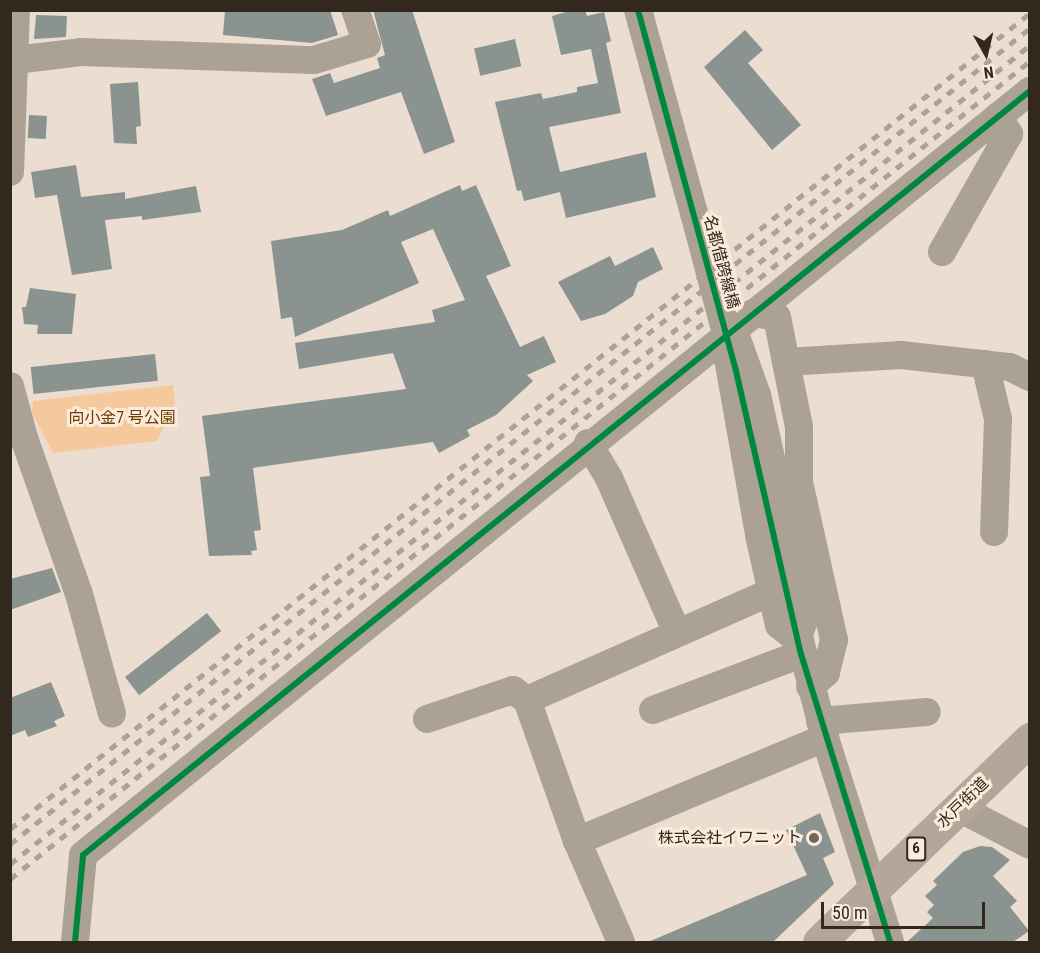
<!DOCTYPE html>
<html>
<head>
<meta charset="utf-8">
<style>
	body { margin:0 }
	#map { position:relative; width:1040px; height:953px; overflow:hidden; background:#ebddcf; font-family:"Roboto Condensed","Noto Sans JP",sans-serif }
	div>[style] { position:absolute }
	.green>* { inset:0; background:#f5c99c }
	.building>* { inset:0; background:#8a938f; transform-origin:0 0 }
	.minor>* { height:28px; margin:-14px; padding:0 14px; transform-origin:14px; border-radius:14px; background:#aba194 }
	.highway>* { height:33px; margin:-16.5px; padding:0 16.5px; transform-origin:16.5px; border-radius:16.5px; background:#b4a699 }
	.rail>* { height:4.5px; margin-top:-2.25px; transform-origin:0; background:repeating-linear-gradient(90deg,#aea298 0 8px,transparent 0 16px) }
	.minor-bridge>* { height:28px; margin:-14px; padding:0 14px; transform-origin:14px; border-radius:14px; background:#aba194 }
	.cycleway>* { height:6px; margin:-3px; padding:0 3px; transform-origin:3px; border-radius:3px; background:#00873e }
	.dots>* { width:16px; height:16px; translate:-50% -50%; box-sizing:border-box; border:3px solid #fcebdc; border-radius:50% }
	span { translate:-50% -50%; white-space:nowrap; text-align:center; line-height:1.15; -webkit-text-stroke:6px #fcebdc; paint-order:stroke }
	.shield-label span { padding:2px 4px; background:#fcebdc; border:2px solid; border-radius:4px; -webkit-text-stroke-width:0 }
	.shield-label { font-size:15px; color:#32281e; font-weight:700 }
	.street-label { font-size:16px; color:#32281e }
	.park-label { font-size:16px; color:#6d3e00 }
	.poi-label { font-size:16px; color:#32281e }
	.right { translate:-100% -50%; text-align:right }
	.frame { position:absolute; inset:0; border:12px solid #32281e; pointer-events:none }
	.north { position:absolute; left:956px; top:24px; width:60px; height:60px; -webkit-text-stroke:4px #fcebdc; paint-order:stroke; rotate:172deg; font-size:16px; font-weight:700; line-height:24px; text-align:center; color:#32281e }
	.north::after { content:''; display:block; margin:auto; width:21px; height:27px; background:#32281e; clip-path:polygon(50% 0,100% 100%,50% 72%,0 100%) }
	.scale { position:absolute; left:821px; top:902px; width:164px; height:27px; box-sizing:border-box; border:3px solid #32281e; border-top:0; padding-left:8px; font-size:18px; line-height:21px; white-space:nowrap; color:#32281e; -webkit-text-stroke:4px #fcebdc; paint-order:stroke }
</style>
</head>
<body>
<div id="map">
	<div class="green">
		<i style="clip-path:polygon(173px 385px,175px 402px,157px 441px,53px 453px,32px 413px,33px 401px)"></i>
	</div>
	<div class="building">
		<i style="clip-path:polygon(225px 10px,330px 10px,338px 35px,312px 43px,223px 35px)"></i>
		<i style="clip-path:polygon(373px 10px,412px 10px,455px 142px,424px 154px,401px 92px,326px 116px,312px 79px,330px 73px,334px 83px,380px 68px,377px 58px,385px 55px)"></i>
		<i style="clip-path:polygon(573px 10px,585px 10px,587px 16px,604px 12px,611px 41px,606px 43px,621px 113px,549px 127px,560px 172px,646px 152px,656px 197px,566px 218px,560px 192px,524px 201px,521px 190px,517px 191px,495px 102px,541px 93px,543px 99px,577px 92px,577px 87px,598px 83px,591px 49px,561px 55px,552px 16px)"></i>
		<i style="clip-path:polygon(36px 15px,67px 16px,66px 37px,34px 39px)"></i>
		<i style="clip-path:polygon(745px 30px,763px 50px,748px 63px,801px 125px,772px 150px,704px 67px)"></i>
		<i style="left:515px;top:39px;width:28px;height:42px;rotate:77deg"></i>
		<i style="clip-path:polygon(138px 82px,141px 126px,136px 127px,137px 144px,114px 143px,110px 84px)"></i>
		<i style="left:29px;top:115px;width:18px;height:23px;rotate:3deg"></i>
		<i style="clip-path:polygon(76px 165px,81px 197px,125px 192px,125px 199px,196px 186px,201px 212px,142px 220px,142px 216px,105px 220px,112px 269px,72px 275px,57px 195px,35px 198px,31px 172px)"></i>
		<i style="clip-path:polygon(460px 185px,462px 191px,476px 185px,511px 266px,486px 276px,520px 347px,544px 336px,556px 362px,527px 375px,533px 381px,496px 415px,467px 430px,470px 436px,439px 453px,433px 442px,253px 468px,261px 530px,254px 531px,257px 550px,251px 551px,252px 555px,209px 556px,200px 477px,210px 476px,202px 416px,406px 389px,393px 353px,299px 369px,295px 343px,435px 322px,432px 310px,465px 300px,433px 229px,401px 242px,419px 283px,295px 337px,292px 317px,281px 319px,271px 241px,342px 230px,388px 210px,390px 216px)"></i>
		<i style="clip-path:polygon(653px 247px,663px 269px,638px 282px,633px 296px,605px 314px,581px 321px,558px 282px,610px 256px,615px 266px)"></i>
		<i style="clip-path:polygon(30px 288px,76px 294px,72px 334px,37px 334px,38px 325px,24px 324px,22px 307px,26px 307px)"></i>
		<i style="left:155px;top:354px;width:27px;height:125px;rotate:84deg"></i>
		<i style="clip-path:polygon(52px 568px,61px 592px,10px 610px,10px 579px)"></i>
		<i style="left:207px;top:613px;width:23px;height:104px;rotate:52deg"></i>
		<i style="clip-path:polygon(51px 682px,65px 716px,54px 721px,57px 726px,28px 737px,25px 730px,10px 736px,10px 698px)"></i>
		<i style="clip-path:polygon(820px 813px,835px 852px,823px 858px,834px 884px,773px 942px,648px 942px,807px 875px,786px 830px)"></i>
		<i style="clip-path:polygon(980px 846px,992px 847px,1010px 860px,993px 876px,1017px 901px,1010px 907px,1029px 931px,1013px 942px,907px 942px,933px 918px,927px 912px,934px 905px,925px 896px,937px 885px,933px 881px,963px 852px)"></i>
	</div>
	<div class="minor">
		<i style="left:638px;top:10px;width:211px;rotate:74.6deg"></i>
		<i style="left:15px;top:60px;width:66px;rotate:-6.9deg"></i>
		<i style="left:81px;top:52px;width:233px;rotate:2deg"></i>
		<i style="left:314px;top:60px;width:55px;rotate:-16.8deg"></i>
		<i style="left:367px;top:44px;width:36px;rotate:-109deg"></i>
		<i style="left:10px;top:172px;width:162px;rotate:-87.9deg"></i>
		<i style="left:942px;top:252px;width:136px;rotate:-60.4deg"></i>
		<i style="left:1009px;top:134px;width:21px;rotate:-121deg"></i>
		<i style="left:753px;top:313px;width:24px;rotate:9deg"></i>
		<i style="left:777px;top:317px;width:112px;rotate:78.7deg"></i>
		<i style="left:799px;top:427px;width:55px;rotate:90deg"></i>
		<i style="left:799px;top:482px;width:162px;rotate:77.5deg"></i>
		<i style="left:834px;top:640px;width:34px;rotate:104deg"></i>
		<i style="left:826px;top:673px;width:21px;rotate:139deg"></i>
		<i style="left:726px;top:347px;width:191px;rotate:80deg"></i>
		<i style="left:759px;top:535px;width:92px;rotate:77.5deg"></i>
		<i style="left:779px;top:625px;width:23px;rotate:38deg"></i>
		<i style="left:797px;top:639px;width:25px;rotate:-69deg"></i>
		<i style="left:806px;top:616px;width:226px;rotate:-102.5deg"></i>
		<i style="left:757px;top:395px;width:59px;rotate:-109.7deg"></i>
		<i style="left:786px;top:362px;width:115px;rotate:-3.5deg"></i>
		<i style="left:901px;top:355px;width:110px;rotate:6.3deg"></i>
		<i style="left:1010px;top:367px;width:22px;rotate:27deg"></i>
		<i style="left:985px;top:364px;width:57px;rotate:76.7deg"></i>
		<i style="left:998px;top:419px;width:113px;rotate:92deg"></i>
		<i style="left:10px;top:386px;width:54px;rotate:74.9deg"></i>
		<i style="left:24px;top:438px;width:165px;rotate:70.6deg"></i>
		<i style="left:79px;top:594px;width:124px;rotate:74.6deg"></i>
		<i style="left:588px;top:443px;width:41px;rotate:59deg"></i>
		<i style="left:609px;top:478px;width:169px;rotate:66.3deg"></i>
		<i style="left:795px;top:621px;width:121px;rotate:75.6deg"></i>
		<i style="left:825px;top:738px;width:214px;rotate:72.3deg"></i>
		<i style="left:653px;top:710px;width:158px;rotate:-20.7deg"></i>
		<i style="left:427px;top:719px;width:91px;rotate:-18.6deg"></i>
		<i style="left:513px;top:690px;width:17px;rotate:36deg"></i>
		<i style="left:820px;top:721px;width:107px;rotate:-4.8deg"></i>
		<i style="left:959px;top:808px;width:80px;rotate:27.5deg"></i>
		<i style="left:577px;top:841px;width:269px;rotate:-22.6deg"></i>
		<i style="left:75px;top:942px;width:87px;rotate:-84.7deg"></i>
		<i style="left:83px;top:855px;width:1217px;rotate:-38.9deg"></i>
		<i style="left:621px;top:942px;width:110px;rotate:-113.5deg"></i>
		<i style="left:577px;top:841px;width:150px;rotate:-109.5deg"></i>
		<i style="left:527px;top:700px;width:269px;rotate:-23.9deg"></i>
	</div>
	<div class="highway">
		<i style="left:819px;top:942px;width:293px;rotate:-43.9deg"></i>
	</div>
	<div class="rail">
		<i style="left:10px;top:829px;width:1306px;rotate:-38.66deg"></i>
		<i style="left:10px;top:844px;width:1306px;rotate:-38.66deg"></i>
		<i style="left:10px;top:864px;width:1308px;rotate:-38.76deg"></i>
		<i style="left:10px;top:879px;width:1307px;rotate:-38.73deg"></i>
	</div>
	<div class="minor-bridge">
		<i style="left:694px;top:213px;width:163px;rotate:75.1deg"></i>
	</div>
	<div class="cycleway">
		<i style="left:638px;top:10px;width:374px;rotate:74.8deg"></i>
		<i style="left:736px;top:371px;width:290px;rotate:77.1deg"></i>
		<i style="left:801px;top:654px;width:301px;rotate:72.8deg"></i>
		<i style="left:75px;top:942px;width:87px;rotate:-84.7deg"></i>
		<i style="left:83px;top:855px;width:1217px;rotate:-38.9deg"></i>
	</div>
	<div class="dots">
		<i style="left:814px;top:838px;background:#73675c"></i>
	</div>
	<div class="shield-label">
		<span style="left:916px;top:849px">6</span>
	</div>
	<div class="street-label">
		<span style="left:721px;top:262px;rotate:75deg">名都借跨線橋</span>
		<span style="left:963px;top:803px;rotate:-44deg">水戸街道</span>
	</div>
	<div class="park-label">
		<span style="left:122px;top:418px">向小金7 号公園</span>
	</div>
	<div class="poi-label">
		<span class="right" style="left:802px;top:838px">株式会社イワニット</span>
	</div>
	<div class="frame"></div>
	<div class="north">N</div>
	<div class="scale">50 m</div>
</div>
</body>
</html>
